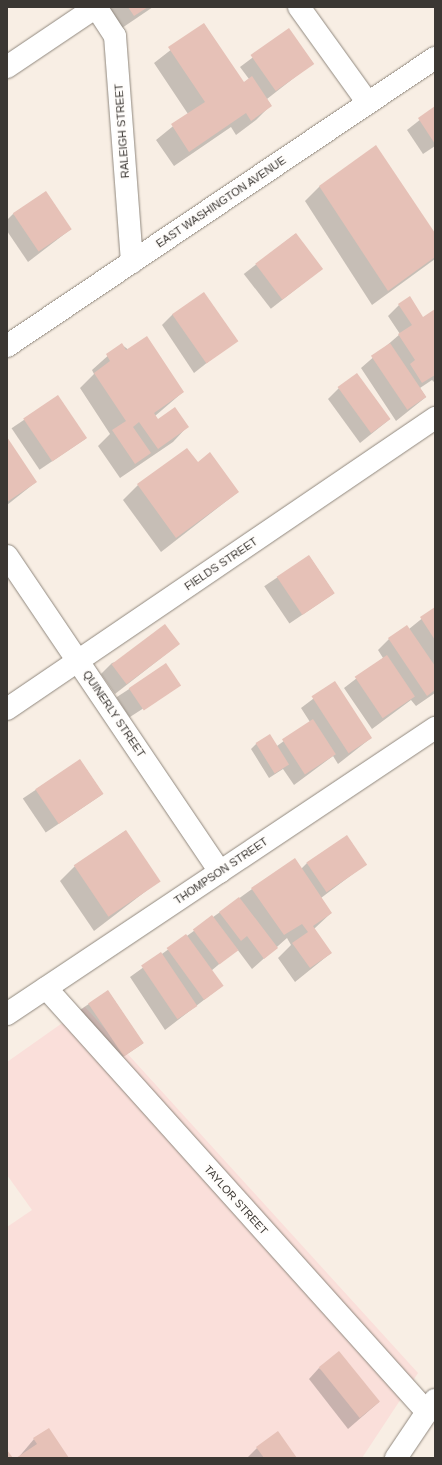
<!DOCTYPE html>
<html>
<head>
<meta charset="utf-8">
<style>
	body { margin:0 }
	#map { position:relative; width:442px; height:1465px; overflow:hidden; background:#f8eee4; font-family:Helvetica,sans-serif }
	div>[style] { position:absolute }
	.education>* { inset:0; background:#fadfda }
	.shadow>* { inset:0; background:#0003; transform-origin:0 0 }
	.building>* { inset:0; background:#e6c1b7; transform-origin:0 0 }
	.roads { filter:drop-shadow(0 0 1px #90887e) drop-shadow(0 0 1px #90887e) }
	.minor>* { height:22px; margin:-11px; padding:0 11px; transform-origin:11px; border-radius:11px; background:#fff }
	span { translate:-50% -50%; white-space:nowrap; text-align:center; line-height:1.15; -webkit-text-stroke:4px #fffdfb; paint-order:stroke }
	.street-label { font-size:11px; color:#3b3733 }
	.frame { position:absolute; inset:0; border:8px solid #3b3733; pointer-events:none }
</style>
</head>
<body>
<div id="map">
	<div class="education">
		<i style="clip-path:polygon(85px 1007px,418px 1373px,362px 1458px,7px 1458px,7px 1227px,32px 1210px,7px 1175px,7px 1062px)"></i>
	</div>
	<div class="shadow">
		<i style="clip-path:polygon(103px 7px,153px 7px,119px 30px)"></i>
		<i style="clip-path:polygon(204px 24px,243px 83px,249px 79px,240px 67px,289px 30px,313px 63px,267px 99px,271px 105px,256px 120px,236px 135px,231px 127px,174px 166px,156px 140px,188px 114px,154px 63px)"></i>
		<i style="clip-path:polygon(435px 108px,435px 146px,423px 154px,407px 130px)"></i>
		<i style="clip-path:polygon(320px 186px,435px 235px,435px 259px,372px 305px,305px 201px)"></i>
		<i style="clip-path:polygon(13px 214px,71px 229px,28px 262px,7px 231px,7px 220px)"></i>
		<i style="left:295px;top:234px;width:44px;height:65px;rotate:52deg"></i>
		<i style="clip-path:polygon(399px 305px,423px 318px,435px 310px,435px 383px,432px 380px,420px 388px,426px 397px,396px 421px,361px 368px,400px 334px,388px 316px)"></i>
		<i style="clip-path:polygon(173px 314px,236px 340px,194px 373px,162px 325px)"></i>
		<i style="clip-path:polygon(121px 344px,183px 392px,155px 416px,158px 420px,187px 427px,173px 442px,120px 478px,98px 446px,110px 434px,80px 388px,94px 374px,92px 370px)"></i>
		<i style="clip-path:polygon(339px 388px,390px 419px,360px 443px,328px 399px)"></i>
		<i style="left:58px;top:397px;width:50px;height:56px;rotate:56deg"></i>
		<i style="clip-path:polygon(7px 439px,36px 482px,7px 505px)"></i>
		<i style="clip-path:polygon(197px 463px,238px 492px,161px 552px,123px 500px,138px 485px)"></i>
		<i style="left:309px;top:556px;width:45px;height:54px;rotate:56deg"></i>
		<i style="clip-path:polygon(435px 608px,435px 693px,416px 706px,411px 700px,372px 729px,344px 688px,383px 658px,378px 650px,389px 639px,409px 629px)"></i>
		<i style="clip-path:polygon(179px 644px,115px 694px,101px 674px,112px 663px)"></i>
		<i style="left:166px;top:665px;width:24px;height:59px;rotate:57deg"></i>
		<i style="clip-path:polygon(334px 683px,371px 738px,338px 764px,333px 756px,294px 785px,283px 769px,269px 778px,251px 749px,257px 743px,277px 746px,310px 722px,301px 708px)"></i>
		<i style="left:80px;top:760px;width:41px;height:69px;rotate:56deg"></i>
		<i style="clip-path:polygon(125px 831px,159px 881px,94px 931px,60px 881px,75px 866px)"></i>
		<i style="clip-path:polygon(307px 863px,366px 864px,321px 898px,331px 913px,314px 929px,331px 953px,295px 982px,278px 958px,291px 945px,287px 938px,252px 969px,237px 949px,211px 971px,222px 986px,165px 1030px,130px 977px,252px 889px,301px 869px)"></i>
		<i style="left:108px;top:991px;width:63px;height:38px;rotate:56deg"></i>
		<i style="clip-path:polygon(319px 1368px,379px 1402px,348px 1429px,309px 1379px)"></i>
		<i style="clip-path:polygon(278px 1433px,296px 1458px,247px 1458px,257px 1448px)"></i>
		<i style="clip-path:polygon(34px 1439px,68px 1458px,18px 1458px)"></i>
	</div>
	<div class="building">
		<i style="clip-path:polygon(128px 7px,148px 7px,134px 16px)"></i>
		<i style="clip-path:polygon(204px 23px,244px 82px,252px 76px,272px 106px,251px 121px,246px 113px,189px 152px,171px 124px,205px 102px,168px 47px)"></i>
		<i style="left:289px;top:28px;width:44px;height:47px;rotate:55deg"></i>
		<i style="clip-path:polygon(435px 106px,435px 144px,418px 118px)"></i>
		<i style="clip-path:polygon(376px 145px,435px 233px,435px 257px,388px 291px,319px 186px)"></i>
		<i style="left:46px;top:191px;width:46px;height:40px;rotate:56deg"></i>
		<i style="left:296px;top:233px;width:45px;height:51px;rotate:53deg"></i>
		<i style="left:204px;top:292px;width:60px;height:39px;rotate:55deg"></i>
		<i style="clip-path:polygon(410px 296px,423px 317px,435px 309px,435px 375px,422px 383px,410px 364px,415px 360px,398px 334px,412px 325px,398px 304px)"></i>
		<i style="clip-path:polygon(147px 336px,184px 392px,154px 413px,158px 419px,175px 407px,189px 427px,158px 449px,139px 422px,133px 427px,151px 453px,135px 464px,112px 430px,126px 421px,94px 373px,110px 361px,106px 354px,122px 343px,126px 350px)"></i>
		<i style="left:390px;top:343px;width:65px;height:23px;rotate:56deg"></i>
		<i style="left:357px;top:373px;width:57px;height:24px;rotate:54deg"></i>
		<i style="left:58px;top:395px;width:52px;height:42px;rotate:56deg"></i>
		<i style="clip-path:polygon(7px 437px,37px 482px,7px 502px)"></i>
		<i style="clip-path:polygon(187px 448px,198px 462px,210px 452px,239px 492px,176px 538px,137px 484px)"></i>
		<i style="left:309px;top:555px;width:46px;height:39px;rotate:56deg"></i>
		<i style="clip-path:polygon(435px 607px,435px 640px,420px 617px)"></i>
		<i style="left:165px;top:624px;width:25px;height:67px;rotate:53deg"></i>
		<i style="clip-path:polygon(407px 625px,435px 666px,435px 690px,427px 696px,388px 638px)"></i>
		<i style="left:387px;top:655px;width:50px;height:39px;rotate:56deg"></i>
		<i style="left:166px;top:663px;width:27px;height:45px;rotate:56deg"></i>
		<i style="left:335px;top:681px;width:68px;height:28px;rotate:57deg"></i>
		<i style="left:313px;top:719px;width:42px;height:37px;rotate:57deg"></i>
		<i style="left:270px;top:734px;width:36px;height:17px;rotate:58deg"></i>
		<i style="left:80px;top:759px;width:42px;height:54px;rotate:56deg"></i>
		<i style="left:126px;top:830px;width:62px;height:63px;rotate:56deg"></i>
		<i style="left:347px;top:835px;width:36px;height:49px;rotate:56deg"></i>
		<i style="clip-path:polygon(295px 858px,332px 913px,313px 926px,332px 953px,310px 968px,292px 943px,308px 932px,302px 924px,284px 935px,251px 888px)"></i>
		<i style="clip-path:polygon(239px 897px,278px 948px,264px 959px,247px 936px,241px 941px,219px 912px)"></i>
		<i style="left:212px;top:915px;width:44px;height:24px;rotate:53deg"></i>
		<i style="left:186px;top:934px;width:64px;height:24px;rotate:54deg"></i>
		<i style="left:161px;top:952px;width:65px;height:24px;rotate:56deg"></i>
		<i style="left:108px;top:990px;width:64px;height:24px;rotate:56deg"></i>
		<i style="left:339px;top:1351px;width:65px;height:26px;rotate:51deg"></i>
		<i style="clip-path:polygon(49px 1428px,69px 1458px,16px 1458px,37px 1444px,33px 1438px)"></i>
		<i style="clip-path:polygon(278px 1431px,297px 1458px,264px 1458px,256px 1447px)"></i>
		<i style="clip-path:polygon(7px 1450px,13px 1458px,7px 1458px)"></i>
	</div>
	<div class="roads">
		<div class="minor">
			<i style="left:96px;top:7px;width:35px;rotate:57deg"></i>
			<i style="left:115px;top:36px;width:227px;rotate:85.7deg"></i>
			<i style="left:299px;top:7px;width:118px;rotate:54.3deg"></i>
			<i style="left:7px;top:67px;width:107px;rotate:-34deg"></i>
			<i style="left:7px;top:346px;width:516px;rotate:-33.94deg"></i>
			<i style="left:7px;top:556px;width:381px;rotate:56deg"></i>
			<i style="left:7px;top:709px;width:518px;rotate:-34.21deg"></i>
			<i style="left:46px;top:988px;width:570px;rotate:48.06deg"></i>
			<i style="left:7px;top:1014px;width:515px;rotate:-33.75deg"></i>
			<i style="left:396px;top:1458px;width:70px;rotate:-56.1deg"></i>
		</div>
	</div>
	<div class="street-label">
		<span style="left:122px;top:131px;rotate:-94deg">RALEIGH STREET</span>
		<span style="left:221px;top:202px;rotate:-34deg">EAST WASHINGTON AVENUE</span>
		<span style="left:221px;top:564px;rotate:-34deg">FIELDS STREET</span>
		<span style="left:114px;top:714px;rotate:56deg">QUINERLY STREET</span>
		<span style="left:221px;top:871px;rotate:-34deg">THOMPSON STREET</span>
		<span style="left:236px;top:1200px;rotate:48deg">TAYLOR STREET</span>
	</div>
	<div class="frame"></div>
</div>
</body>
</html>
